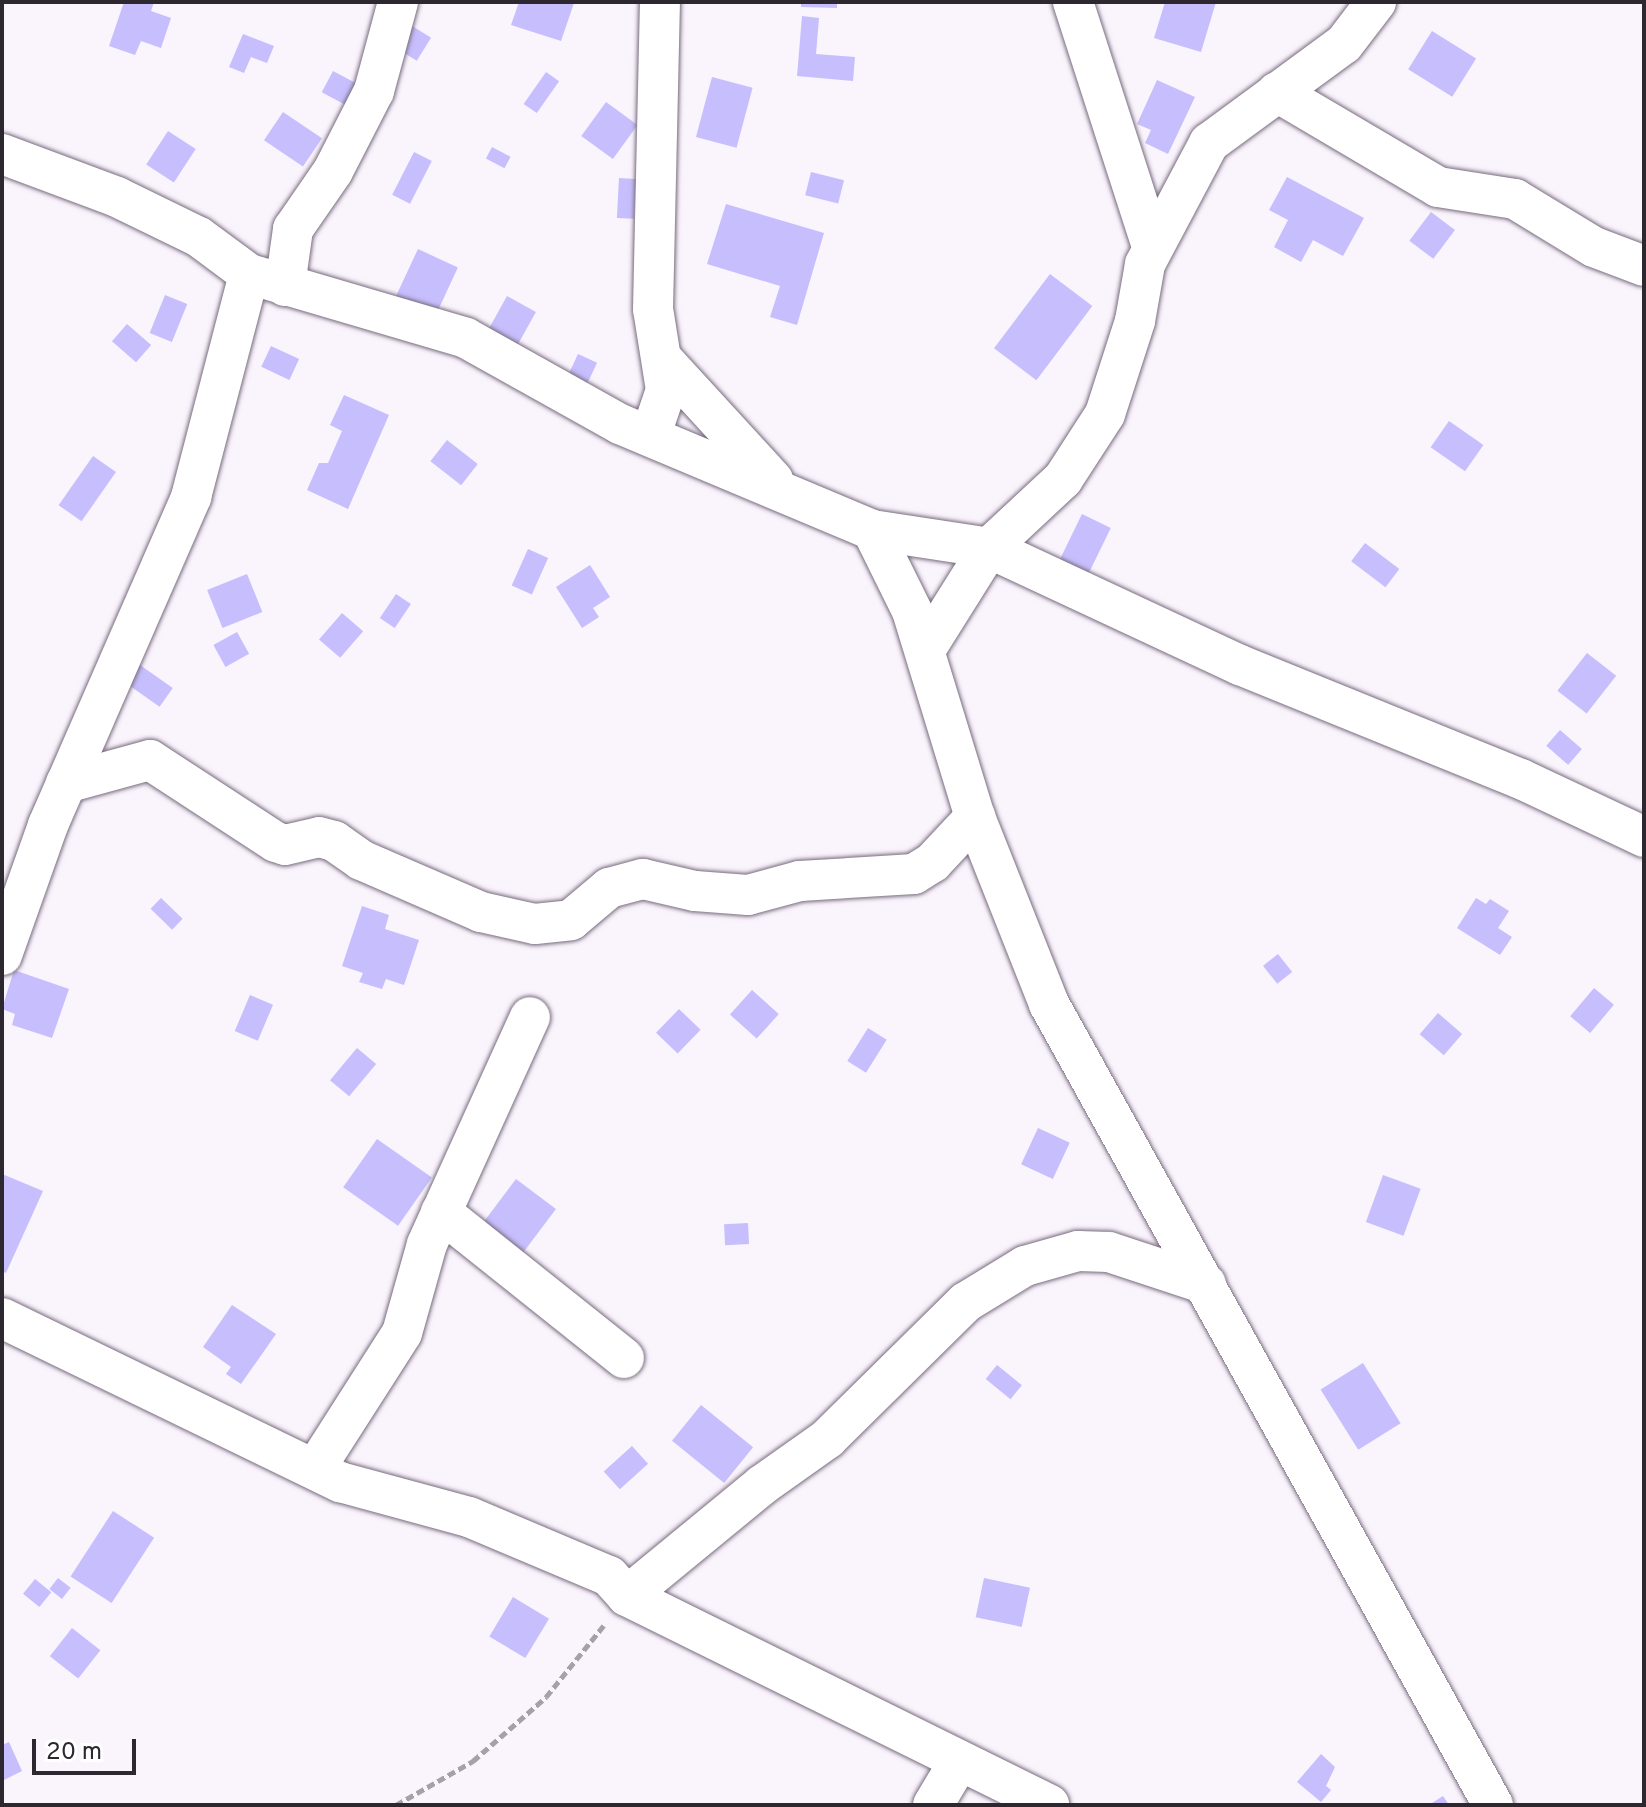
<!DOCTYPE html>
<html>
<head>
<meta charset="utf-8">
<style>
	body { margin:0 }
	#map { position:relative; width:1646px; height:1807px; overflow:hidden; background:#faf4fd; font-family:Overpass,sans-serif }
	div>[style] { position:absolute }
	.building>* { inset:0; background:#c7befd; transform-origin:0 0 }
	.path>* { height:5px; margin-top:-2.5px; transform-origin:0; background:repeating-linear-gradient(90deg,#a6a0a9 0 8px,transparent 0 12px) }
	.roads { filter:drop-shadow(0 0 2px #786b7e) drop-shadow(0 0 2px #786b7e) }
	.street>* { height:40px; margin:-20px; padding:0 20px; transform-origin:20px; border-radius:20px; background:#fff }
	span { translate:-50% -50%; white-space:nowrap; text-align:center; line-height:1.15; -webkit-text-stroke:8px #fff; paint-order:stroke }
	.frame { position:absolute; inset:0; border:4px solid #2d2730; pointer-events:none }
	.scale { position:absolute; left:32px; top:1739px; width:104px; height:36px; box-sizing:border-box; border:4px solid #2d2730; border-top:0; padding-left:10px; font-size:24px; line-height:28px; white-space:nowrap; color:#2d2730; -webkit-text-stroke:6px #fff; paint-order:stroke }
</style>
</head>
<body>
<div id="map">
	<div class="building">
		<i style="clip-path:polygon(124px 2px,154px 2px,151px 11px,171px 18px,161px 48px,141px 41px,135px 55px,109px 46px)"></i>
		<i style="clip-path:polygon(519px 2px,574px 3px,561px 41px,511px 25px)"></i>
		<i style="clip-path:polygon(801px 2px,837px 2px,837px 8px,801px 7px)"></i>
		<i style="clip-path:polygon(1165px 2px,1216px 2px,1201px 52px,1154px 38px)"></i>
		<i style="clip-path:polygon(802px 16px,819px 18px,816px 54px,855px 57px,853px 81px,797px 76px)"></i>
		<i style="left:409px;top:24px;width:26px;height:27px;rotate:32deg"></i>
		<i style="left:1432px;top:31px;width:52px;height:45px;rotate:32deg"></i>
		<i style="clip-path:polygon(243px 34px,274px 46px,267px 63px,251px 57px,244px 73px,229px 67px)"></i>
		<i style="left:333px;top:71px;width:32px;height:24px;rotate:28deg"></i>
		<i style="left:546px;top:72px;width:16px;height:39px;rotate:35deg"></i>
		<i style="left:712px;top:77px;width:42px;height:62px;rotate:15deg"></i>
		<i style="clip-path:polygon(1157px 80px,1195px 97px,1168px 154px,1145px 143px,1151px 130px,1137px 124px)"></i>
		<i style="left:606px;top:102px;width:39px;height:42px;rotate:36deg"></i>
		<i style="left:283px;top:112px;width:47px;height:34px;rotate:34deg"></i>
		<i style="left:168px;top:131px;width:33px;height:40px;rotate:33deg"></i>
		<i style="left:492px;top:147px;width:21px;height:13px;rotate:28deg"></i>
		<i style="left:414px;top:152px;width:20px;height:48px;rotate:27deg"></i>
		<i style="left:811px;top:172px;width:34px;height:24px;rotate:14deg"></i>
		<i style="clip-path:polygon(1287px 177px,1364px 218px,1343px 256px,1313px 240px,1301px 262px,1274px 247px,1288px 220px,1269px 210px)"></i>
		<i style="left:619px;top:178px;width:17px;height:40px;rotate:3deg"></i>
		<i style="clip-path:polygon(726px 204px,824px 233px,797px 325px,770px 317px,780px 286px,707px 264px)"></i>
		<i style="left:1431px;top:212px;width:30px;height:36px;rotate:37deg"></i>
		<i style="left:418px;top:249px;width:44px;height:53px;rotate:25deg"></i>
		<i style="left:1050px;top:274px;width:53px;height:93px;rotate:37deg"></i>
		<i style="left:165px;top:295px;width:24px;height:41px;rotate:22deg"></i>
		<i style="left:507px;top:296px;width:33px;height:40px;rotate:29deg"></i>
		<i style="left:127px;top:324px;width:32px;height:23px;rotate:41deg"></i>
		<i style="left:271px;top:346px;width:31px;height:23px;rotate:25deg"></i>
		<i style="left:578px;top:354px;width:21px;height:27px;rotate:25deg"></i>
		<i style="clip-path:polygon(344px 395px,389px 415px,348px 509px,307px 490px,319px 463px,328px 463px,342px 431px,330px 425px)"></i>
		<i style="left:1449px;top:421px;width:42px;height:32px;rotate:35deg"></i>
		<i style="left:447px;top:440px;width:39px;height:27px;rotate:38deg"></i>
		<i style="left:93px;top:456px;width:28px;height:60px;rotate:35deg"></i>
		<i style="left:1082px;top:514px;width:32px;height:60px;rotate:26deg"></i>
		<i style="left:1365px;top:543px;width:43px;height:23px;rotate:37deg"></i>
		<i style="left:528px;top:549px;width:22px;height:40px;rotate:24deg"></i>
		<i style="clip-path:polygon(590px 565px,610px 597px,593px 608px,599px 617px,582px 628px,556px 587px)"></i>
		<i style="left:247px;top:574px;width:41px;height:43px;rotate:68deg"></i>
		<i style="left:396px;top:594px;width:18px;height:29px;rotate:34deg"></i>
		<i style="left:342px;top:613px;width:28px;height:35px;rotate:41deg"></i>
		<i style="left:237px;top:632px;width:25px;height:27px;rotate:61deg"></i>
		<i style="left:1587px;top:653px;width:37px;height:48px;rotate:38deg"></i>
		<i style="left:140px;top:665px;width:40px;height:23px;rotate:35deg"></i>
		<i style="left:1560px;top:730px;width:29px;height:21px;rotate:41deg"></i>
		<i style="left:161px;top:898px;width:30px;height:15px;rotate:44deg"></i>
		<i style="clip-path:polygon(1476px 898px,1486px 904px,1490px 899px,1509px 911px,1498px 928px,1512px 937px,1500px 955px,1457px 928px)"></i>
		<i style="clip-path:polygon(362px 906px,389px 915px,385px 929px,419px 940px,404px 985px,386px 979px,382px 989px,359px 982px,363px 973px,342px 966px)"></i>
		<i style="left:1278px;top:954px;width:23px;height:19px;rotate:52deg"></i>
		<i style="clip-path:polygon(14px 970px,69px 989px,52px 1038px,12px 1025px,15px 1014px,2px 1009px)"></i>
		<i style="left:1594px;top:988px;width:26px;height:37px;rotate:40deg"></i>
		<i style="left:752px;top:990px;width:36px;height:33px;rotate:42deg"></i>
		<i style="left:250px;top:995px;width:25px;height:39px;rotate:23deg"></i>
		<i style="left:679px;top:1009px;width:30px;height:33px;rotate:44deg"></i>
		<i style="left:1438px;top:1013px;width:32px;height:28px;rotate:41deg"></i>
		<i style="left:868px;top:1028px;width:22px;height:39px;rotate:32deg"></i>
		<i style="left:357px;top:1048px;width:25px;height:42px;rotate:40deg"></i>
		<i style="left:1038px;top:1128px;width:35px;height:40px;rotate:25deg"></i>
		<i style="left:377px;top:1139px;width:67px;height:59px;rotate:35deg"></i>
		<i style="clip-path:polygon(2px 1174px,43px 1191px,6px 1273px,2px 1271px)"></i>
		<i style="left:1383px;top:1175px;width:40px;height:50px;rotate:20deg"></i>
		<i style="left:516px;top:1179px;width:50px;height:61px;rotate:37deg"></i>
		<i style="left:748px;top:1223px;width:21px;height:24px;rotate:87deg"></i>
		<i style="clip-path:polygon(232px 1305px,276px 1334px,241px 1384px,226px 1374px,231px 1367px,203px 1347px)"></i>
		<i style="left:1363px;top:1363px;width:71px;height:50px;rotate:58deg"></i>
		<i style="left:997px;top:1365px;width:32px;height:18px;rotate:39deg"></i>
		<i style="left:701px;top:1405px;width:67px;height:46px;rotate:39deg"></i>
		<i style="left:632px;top:1446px;width:24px;height:38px;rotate:48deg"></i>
		<i style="left:113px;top:1511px;width:49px;height:78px;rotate:33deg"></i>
		<i style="left:58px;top:1578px;width:16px;height:14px;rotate:38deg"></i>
		<i style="left:984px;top:1578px;width:47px;height:40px;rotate:12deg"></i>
		<i style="left:35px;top:1579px;width:21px;height:19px;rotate:39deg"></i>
		<i style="left:513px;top:1597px;width:42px;height:46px;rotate:31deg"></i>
		<i style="left:72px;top:1628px;width:36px;height:36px;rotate:38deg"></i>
		<i style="clip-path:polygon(9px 1742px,22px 1771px,2px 1781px,2px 1745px)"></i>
		<i style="clip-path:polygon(1321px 1754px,1335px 1767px,1326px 1786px,1331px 1790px,1321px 1802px,1297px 1782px)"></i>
		<i style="clip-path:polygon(1443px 1796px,1449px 1805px,1429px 1805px)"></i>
	</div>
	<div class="path">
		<i style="left:396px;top:1805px;width:89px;rotate:-29.7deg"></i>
		<i style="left:473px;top:1761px;width:97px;rotate:-41.2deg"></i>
		<i style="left:546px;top:1697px;width:92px;rotate:-51.1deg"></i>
	</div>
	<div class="roads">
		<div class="street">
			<i style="left:1073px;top:2px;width:256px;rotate:72.1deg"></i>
			<i style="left:1277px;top:92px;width:187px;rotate:30.5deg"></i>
			<i style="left:1438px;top:187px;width:78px;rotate:8.9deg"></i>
			<i style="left:1515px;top:199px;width:92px;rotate:31.3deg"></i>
			<i style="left:1594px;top:247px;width:53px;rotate:20.8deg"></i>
			<i style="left:2px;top:154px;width:123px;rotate:20.5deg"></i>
			<i style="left:117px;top:197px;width:91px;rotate:26deg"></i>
			<i style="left:199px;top:237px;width:62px;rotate:36.5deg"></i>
			<i style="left:249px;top:274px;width:226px;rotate:16.4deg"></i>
			<i style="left:466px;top:338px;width:176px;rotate:29.2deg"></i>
			<i style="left:620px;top:424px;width:273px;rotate:22.8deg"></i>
			<i style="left:872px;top:530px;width:118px;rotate:8.7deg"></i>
			<i style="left:989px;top:548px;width:277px;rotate:25deg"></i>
			<i style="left:1240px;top:665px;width:303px;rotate:22.1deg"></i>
			<i style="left:1521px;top:779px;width:136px;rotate:25.2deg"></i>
			<i style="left:285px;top:286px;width:58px;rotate:-82deg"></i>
			<i style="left:293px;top:229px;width:70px;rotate:-55.4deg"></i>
			<i style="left:333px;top:171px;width:90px;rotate:-62.9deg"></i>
			<i style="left:374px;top:91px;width:92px;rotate:-74.9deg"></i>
			<i style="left:665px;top:362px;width:160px;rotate:47.5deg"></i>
			<i style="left:651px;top:434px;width:46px;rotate:-71.2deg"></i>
			<i style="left:666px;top:390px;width:82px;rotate:-99.1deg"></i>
			<i style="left:653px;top:309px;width:307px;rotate:-88.7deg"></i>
			<i style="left:872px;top:530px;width:90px;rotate:63.7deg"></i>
			<i style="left:912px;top:611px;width:215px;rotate:73deg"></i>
			<i style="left:975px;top:817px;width:201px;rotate:68.4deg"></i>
			<i style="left:1049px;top:1004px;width:916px;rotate:61deg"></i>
			<i style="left:925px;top:650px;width:120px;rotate:-57.9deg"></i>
			<i style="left:989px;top:548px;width:101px;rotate:-43deg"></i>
			<i style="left:1063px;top:479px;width:77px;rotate:-57.1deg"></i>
			<i style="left:1105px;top:414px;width:98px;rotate:-72.1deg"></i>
			<i style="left:1135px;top:321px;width:58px;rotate:-80deg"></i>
			<i style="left:1145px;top:264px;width:137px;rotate:-62.1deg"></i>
			<i style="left:1209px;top:143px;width:167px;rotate:-36.3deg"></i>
			<i style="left:1344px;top:44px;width:53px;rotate:-52.7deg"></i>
			<i style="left:66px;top:783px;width:87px;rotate:-15.3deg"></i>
			<i style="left:150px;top:760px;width:150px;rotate:33.1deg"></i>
			<i style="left:276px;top:842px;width:9px;rotate:18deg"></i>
			<i style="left:285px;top:845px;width:35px;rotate:-13deg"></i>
			<i style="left:319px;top:837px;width:16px;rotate:15deg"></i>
			<i style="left:334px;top:841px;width:33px;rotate:35deg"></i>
			<i style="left:361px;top:860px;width:131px;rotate:23.4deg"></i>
			<i style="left:481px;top:912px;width:55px;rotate:12.5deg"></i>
			<i style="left:535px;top:924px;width:36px;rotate:-6deg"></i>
			<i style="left:571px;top:920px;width:50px;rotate:-40.1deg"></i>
			<i style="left:609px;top:888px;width:35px;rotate:-15deg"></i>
			<i style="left:643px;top:879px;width:53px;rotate:13deg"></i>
			<i style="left:695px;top:891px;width:53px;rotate:4.3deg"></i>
			<i style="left:748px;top:895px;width:54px;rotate:-15.1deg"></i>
			<i style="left:800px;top:881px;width:114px;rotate:-3.5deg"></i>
			<i style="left:914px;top:874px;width:22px;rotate:-32deg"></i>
			<i style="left:933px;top:862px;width:62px;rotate:-47deg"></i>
			<i style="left:2px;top:955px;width:138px;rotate:-70.5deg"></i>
			<i style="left:48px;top:825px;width:358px;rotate:-66.4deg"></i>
			<i style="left:191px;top:497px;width:230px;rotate:-75.4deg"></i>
			<i style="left:441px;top:1212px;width:234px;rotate:38.6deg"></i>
			<i style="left:2px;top:1318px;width:376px;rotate:25.9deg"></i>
			<i style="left:340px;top:1482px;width:134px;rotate:15.2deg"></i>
			<i style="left:469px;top:1517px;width:152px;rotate:22.9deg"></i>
			<i style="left:609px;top:1576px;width:27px;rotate:48deg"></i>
			<i style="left:627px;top:1596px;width:471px;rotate:26.3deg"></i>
			<i style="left:315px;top:1469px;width:161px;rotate:-57.4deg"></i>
			<i style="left:402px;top:1333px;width:92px;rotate:-74.3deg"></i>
			<i style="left:427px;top:1244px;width:249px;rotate:-65.6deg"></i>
			<i style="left:627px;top:1596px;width:175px;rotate:-39.4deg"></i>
			<i style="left:762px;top:1485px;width:80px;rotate:-35.3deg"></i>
			<i style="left:827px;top:1439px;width:195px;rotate:-44.6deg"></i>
			<i style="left:966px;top:1302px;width:69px;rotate:-31.4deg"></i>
			<i style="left:1025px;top:1266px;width:55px;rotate:-15.8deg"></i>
			<i style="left:1078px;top:1251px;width:31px;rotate:2deg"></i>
			<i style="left:1109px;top:1252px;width:102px;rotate:18.3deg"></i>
			<i style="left:933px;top:1805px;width:49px;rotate:-59.2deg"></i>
		</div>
	</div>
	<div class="frame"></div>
	<div class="scale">20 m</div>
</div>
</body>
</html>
